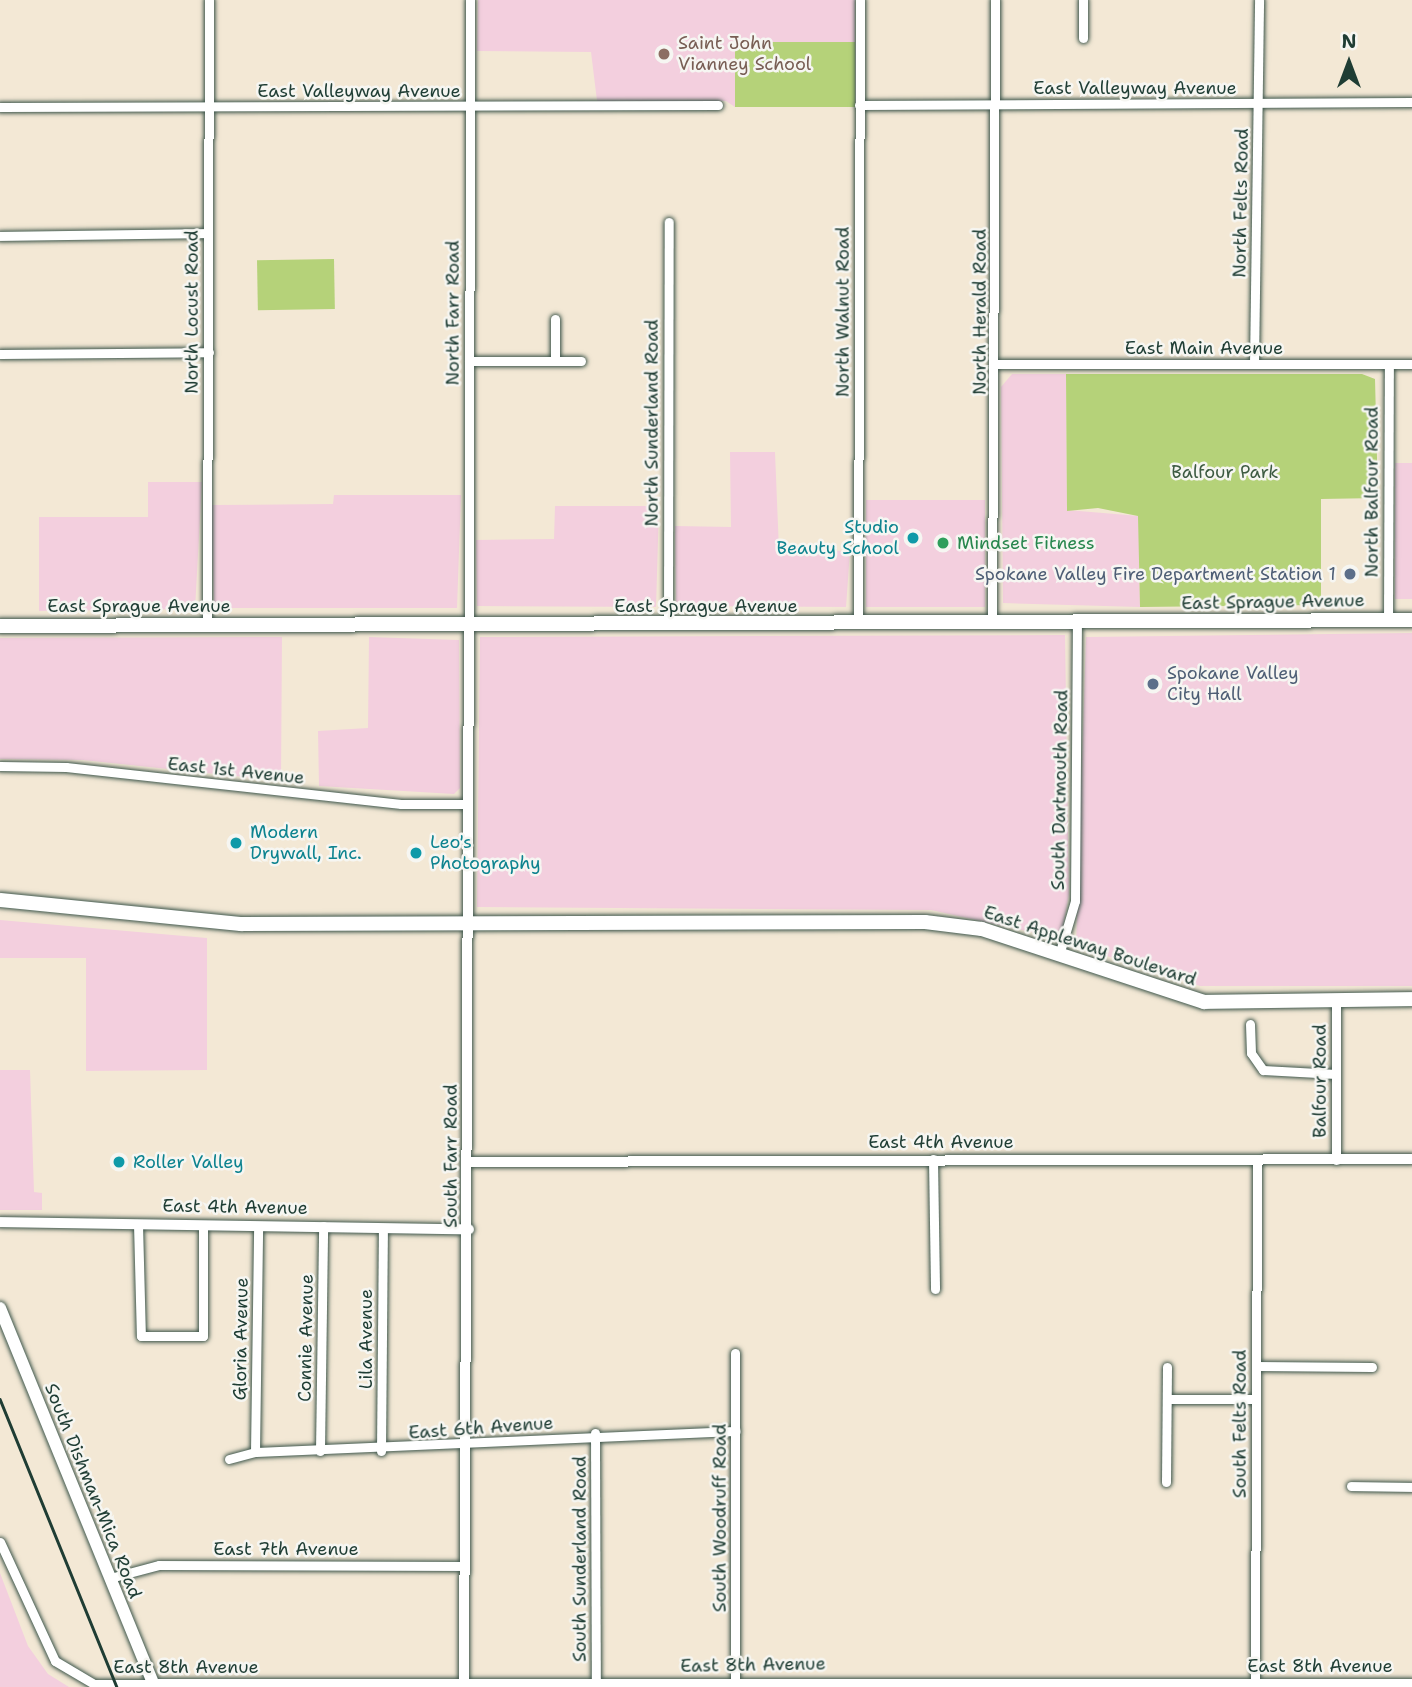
<!DOCTYPE html>
<html>
<head>
<meta charset="utf-8">
<style>
	body { margin:0 }
	#map { position:relative; width:1412px; height:1687px; overflow:hidden; background:#f3e8d5; font-family:"Shantell Sans",sans-serif }
	div>[style] { position:absolute }
	.built>* { inset:0; background:#f3cfde; transform-origin:0 0 }
	.green>* { inset:0; background:#b5d279; transform-origin:0 0 }
	.roads { filter:drop-shadow(0 0 2px #3f574c) drop-shadow(0 0 2px #3f574c) }
	.minor>* { height:9px; margin:-4.5px; padding:0 4.5px; transform-origin:4.5px; border-radius:4.5px; background:#fff }
	.tertiary>* { height:10px; margin:-5px; padding:0 5px; transform-origin:5px; border-radius:5px; background:#fff }
	.secondary>* { height:12px; margin:-6px; padding:0 6px; transform-origin:6px; border-radius:6px; background:#fff }
	.primary>* { height:14px; margin:-7px; padding:0 7px; transform-origin:7px; border-radius:7px; background:#fff }
	.rail>* { height:2.5px; margin:-1.25px; padding:0 1.25px; transform-origin:1.25px; border-radius:1.25px; background:#1f3d34 }
	.dots>* { width:19px; height:19px; translate:-50% -50%; box-sizing:border-box; border:4px solid #f6f6f2; border-radius:50% }
	span { translate:-50% -50%; white-space:nowrap; text-align:center; line-height:1.15; -webkit-text-stroke:5px #f6f6f2; paint-order:stroke }
	.education-label { font-size:18px; color:#785e54 }
	.left { translate:0 -50%; text-align:left }
	.street-label { font-size:18px; color:#1f3d34 }
	.park-label { font-size:18px; color:#3d5b42 }
	.culture-label { font-size:18px; color:#0d838f }
	.right { translate:-100% -50%; text-align:right }
	.leisure-label { font-size:18px; color:#27864d }
	.service-label { font-size:18px; color:#4e5e75 }
	.north { position:absolute; left:1314px; top:28px; width:70px; height:70px; -webkit-text-stroke:5px #f6f6f2; paint-order:stroke; rotate:0deg; font-size:19px; font-weight:700; line-height:28px; text-align:center; color:#1f3d34 }
	.north::after { content:''; display:block; margin:auto; width:24px; height:32px; background:#1f3d34; clip-path:polygon(50% 0,100% 100%,50% 72%,0 100%) }
</style>
</head>
<body>
<div id="map">
	<div class="built">
		<i style="clip-path:polygon(478px 0,855px 0,855px 42px,735px 42px,735px 107px,726px 101px,597px 101px,591px 52px,477px 51px)"></i>
		<i style="clip-path:polygon(1012px 374px,1066px 374px,1067px 510px,1139px 516px,1140px 607px,1003px 603px,1001px 387px)"></i>
		<i style="clip-path:polygon(730px 452px,775px 452px,779px 550px,850px 551px,846px 607px,676px 606px,675px 526px,731px 527px)"></i>
		<i style="left:1395px;top:463px;width:17px;height:136px"></i>
		<i style="clip-path:polygon(148px 482px,202px 482px,195px 609px,39px 611px,39px 517px,148px 517px)"></i>
		<i style="clip-path:polygon(334px 495px,461px 495px,457px 608px,214px 608px,211px 505px,333px 504px)"></i>
		<i style="left:866px;top:500px;width:119px;height:107px"></i>
		<i style="clip-path:polygon(555px 506px,659px 506px,656px 607px,477px 606px,476px 540px,554px 539px)"></i>
		<i style="clip-path:polygon(1412px 633px,1412px 986px,1200px 986px,1076px 946px,1086px 637px)"></i>
		<i style="clip-path:polygon(1065px 635px,1069px 894px,1063px 927px,1053px 937px,931px 910px,477px 907px,480px 637px)"></i>
		<i style="clip-path:polygon(282px 637px,281px 781px,83px 760px,0 759px,0 638px)"></i>
		<i style="clip-path:polygon(369px 637px,459px 640px,460px 788px,454px 794px,319px 786px,318px 731px,368px 728px)"></i>
		<i style="clip-path:polygon(0 920px,207px 938px,207px 1070px,86px 1071px,86px 958px,0 958px)"></i>
		<i style="clip-path:polygon(0 1070px,30px 1070px,34px 1192px,42px 1193px,42px 1210px,0 1210px)"></i>
		<i style="clip-path:polygon(0 1573px,28px 1646px,48px 1674px,69px 1687px,0 1687px)"></i>
	</div>
	<div class="green">
		<i style="left:735px;top:42px;width:120px;height:65px"></i>
		<i style="left:334px;top:259px;width:50px;height:77px;rotate:89deg"></i>
		<i style="clip-path:polygon(1066px 374px,1362px 374px,1375px 379px,1378px 498px,1321px 499px,1321px 605px,1140px 607px,1138px 516px,1098px 508px,1067px 511px)"></i>
	</div>
	<div class="roads">
		<div class="minor">
			<i style="left:1083px;top:0;width:38px;rotate:90deg"></i>
			<i style="left:859px;top:105px;width:553px;rotate:-0.31deg"></i>
			<i style="left:0;top:107px;width:718px;rotate:-0.16deg"></i>
			<i style="left:0;top:236px;width:208px;rotate:-0.8deg"></i>
			<i style="left:555px;top:319px;width:42px;rotate:90deg"></i>
			<i style="left:0;top:354px;width:209px;rotate:-0.5deg"></i>
			<i style="left:469px;top:361px;width:112px"></i>
			<i style="left:996px;top:364px;width:416px"></i>
			<i style="left:1254px;top:364px;width:364px;rotate:-89.2deg"></i>
			<i style="left:1388px;top:620px;width:256px;rotate:-89.8deg"></i>
			<i style="left:992px;top:623px;width:623px;rotate:-89.72deg"></i>
			<i style="left:207px;top:624px;width:624px;rotate:-89.82deg"></i>
			<i style="left:858px;top:624px;width:624px;rotate:-89.82deg"></i>
			<i style="left:668px;top:625px;width:403px;rotate:-89.9deg"></i>
			<i style="left:469px;top:626px;width:626px;rotate:-89.91deg"></i>
			<i style="left:0;top:766px;width:66px;rotate:0.9deg"></i>
			<i style="left:66px;top:767px;width:337px;rotate:6.3deg"></i>
			<i style="left:401px;top:804px;width:67px"></i>
			<i style="left:1059px;top:955px;width:56px;rotate:-73.5deg"></i>
			<i style="left:1075px;top:901px;width:278px;rotate:-89.6deg"></i>
			<i style="left:1336px;top:1003px;width:157px;rotate:90deg"></i>
			<i style="left:1250px;top:1024px;width:29px;rotate:88deg"></i>
			<i style="left:1251px;top:1053px;width:21px;rotate:55deg"></i>
			<i style="left:1263px;top:1070px;width:73px;rotate:3.1deg"></i>
			<i style="left:933px;top:1159px;width:130px;rotate:89.1deg"></i>
			<i style="left:138px;top:1224px;width:112px;rotate:88.5deg"></i>
			<i style="left:141px;top:1336px;width:62px"></i>
			<i style="left:203px;top:1336px;width:111px;rotate:-90deg"></i>
			<i style="left:735px;top:1353px;width:330px;rotate:90deg"></i>
			<i style="left:1256px;top:1366px;width:116px;rotate:0.5deg"></i>
			<i style="left:1167px;top:1399px;width:89px"></i>
			<i style="left:595px;top:1433px;width:252px;rotate:89.8deg"></i>
			<i style="left:320px;top:1451px;width:225px;rotate:-89.2deg"></i>
			<i style="left:381px;top:1451px;width:223px;rotate:-89.5deg"></i>
			<i style="left:255px;top:1452px;width:226px;rotate:-89.2deg"></i>
			<i style="left:229px;top:1459px;width:27px;rotate:-15deg"></i>
			<i style="left:255px;top:1452px;width:481px;rotate:-2.5deg"></i>
			<i style="left:1166px;top:1482px;width:115px;rotate:-89.5deg"></i>
			<i style="left:1351px;top:1486px;width:61px;rotate:0.9deg"></i>
			<i style="left:0;top:1542px;width:131px;rotate:65.2deg"></i>
			<i style="left:55px;top:1661px;width:45px;rotate:30.5deg"></i>
			<i style="left:94px;top:1684px;width:60px"></i>
			<i style="left:110px;top:1578px;width:51px;rotate:-14.9deg"></i>
			<i style="left:159px;top:1565px;width:306px;rotate:0.2deg"></i>
			<i style="left:1255px;top:1687px;width:525px;rotate:-89.78deg"></i>
		</div>
		<div class="tertiary">
			<i style="left:469px;top:1162px;width:943px;rotate:-0.18deg"></i>
			<i style="left:0;top:1222px;width:469px;rotate:0.9deg"></i>
			<i style="left:154px;top:1684px;width:1258px"></i>
			<i style="left:464px;top:1685px;width:1059px;rotate:-89.73deg"></i>
		</div>
		<div class="secondary">
			<i style="left:0;top:1308px;width:409px;rotate:67.8deg"></i>
		</div>
		<div class="primary">
			<i style="left:0;top:626px;width:1412px;rotate:-0.24deg"></i>
			<i style="left:0;top:900px;width:242px;rotate:5.7deg"></i>
			<i style="left:241px;top:924px;width:684px;rotate:-0.17deg"></i>
			<i style="left:925px;top:922px;width:57px;rotate:7deg"></i>
			<i style="left:982px;top:929px;width:234px;rotate:18.2deg"></i>
			<i style="left:1204px;top:1002px;width:208px;rotate:-0.8deg"></i>
		</div>
	</div>
	<div class="rail">
		<i style="left:0;top:1399px;width:311px;rotate:67.9deg"></i>
	</div>
	<div class="dots">
		<i style="left:664px;top:54px;background:#8d6e63"></i>
		<i style="left:913px;top:538px;background:#0f9aa8"></i>
		<i style="left:943px;top:543px;background:#2e9e5b"></i>
		<i style="left:1350px;top:574px;background:#5c6f8a"></i>
		<i style="left:1153px;top:684px;background:#5c6f8a"></i>
		<i style="left:236px;top:843px;background:#0f9aa8"></i>
		<i style="left:416px;top:853px;background:#0f9aa8"></i>
		<i style="left:119px;top:1162px;background:#0f9aa8"></i>
	</div>
	<div class="education-label">
		<span class="left" style="left:678px;top:54px">Saint John<br>Vianney School</span>
	</div>
	<div class="street-label">
		<span style="left:1135px;top:88px">East Valleyway Avenue</span>
		<span style="left:359px;top:91px">East Valleyway Avenue</span>
		<span style="left:1241px;top:203px;rotate:-89deg">North Felts Road</span>
		<span style="left:192px;top:312px;rotate:-90deg">North Locust Road</span>
		<span style="left:843px;top:312px;rotate:-90deg">North Walnut Road</span>
		<span style="left:980px;top:312px;rotate:-90deg">North Herald Road</span>
		<span style="left:453px;top:313px;rotate:-90deg">North Farr Road</span>
		<span style="left:1204px;top:348px">East Main Avenue</span>
		<span style="left:652px;top:423px;rotate:-90deg">North Sunderland Road</span>
		<span style="left:1372px;top:492px;rotate:-90deg">North Balfour Road</span>
		<span style="left:1273px;top:602px;rotate:-1deg">East Sprague Avenue</span>
		<span style="left:139px;top:606px">East Sprague Avenue</span>
		<span style="left:706px;top:606px">East Sprague Avenue</span>
		<span style="left:236px;top:771px;rotate:6deg">East 1st Avenue</span>
		<span style="left:1060px;top:790px;rotate:-89deg">South Dartmouth Road</span>
		<span style="left:1090px;top:946px;rotate:18deg">East Appleway Boulevard</span>
		<span style="left:1320px;top:1081px;rotate:-90deg">Balfour Road</span>
		<span style="left:941px;top:1142px">East 4th Avenue</span>
		<span style="left:451px;top:1156px;rotate:-90deg">South Farr Road</span>
		<span style="left:235px;top:1207px;rotate:1deg">East 4th Avenue</span>
		<span style="left:306px;top:1338px;rotate:-89deg">Connie Avenue</span>
		<span style="left:241px;top:1339px;rotate:-89deg">Gloria Avenue</span>
		<span style="left:366px;top:1339px;rotate:-90deg">Lila Avenue</span>
		<span style="left:1240px;top:1424px;rotate:-90deg">South Felts Road</span>
		<span style="left:481px;top:1428px;rotate:-4deg">East 6th Avenue</span>
		<span style="left:93px;top:1491px;rotate:68deg">South Dishman-Mica Road</span>
		<span style="left:720px;top:1518px;rotate:-90deg">South Woodruff Road</span>
		<span style="left:286px;top:1549px">East 7th Avenue</span>
		<span style="left:580px;top:1559px;rotate:-90deg">South Sunderland Road</span>
		<span style="left:753px;top:1665px;rotate:-1deg">East 8th Avenue</span>
		<span style="left:1320px;top:1666px">East 8th Avenue</span>
		<span style="left:186px;top:1667px">East 8th Avenue</span>
	</div>
	<div class="park-label">
		<span style="left:1225px;top:472px">Balfour Park</span>
	</div>
	<div class="culture-label">
		<span class="right" style="left:899px;top:538px">Studio<br>Beauty School</span>
		<span class="left" style="left:250px;top:843px">Modern<br>Drywall, Inc.</span>
		<span class="left" style="left:430px;top:853px">Leo's<br>Photography</span>
		<span class="left" style="left:133px;top:1162px">Roller Valley</span>
	</div>
	<div class="leisure-label">
		<span class="left" style="left:957px;top:543px">Mindset Fitness</span>
	</div>
	<div class="service-label">
		<span class="right" style="left:1336px;top:574px">Spokane Valley Fire Department Station 1</span>
		<span class="left" style="left:1167px;top:684px">Spokane Valley<br>City Hall</span>
	</div>
	<div class="north">N</div>
</div>
</body>
</html>
